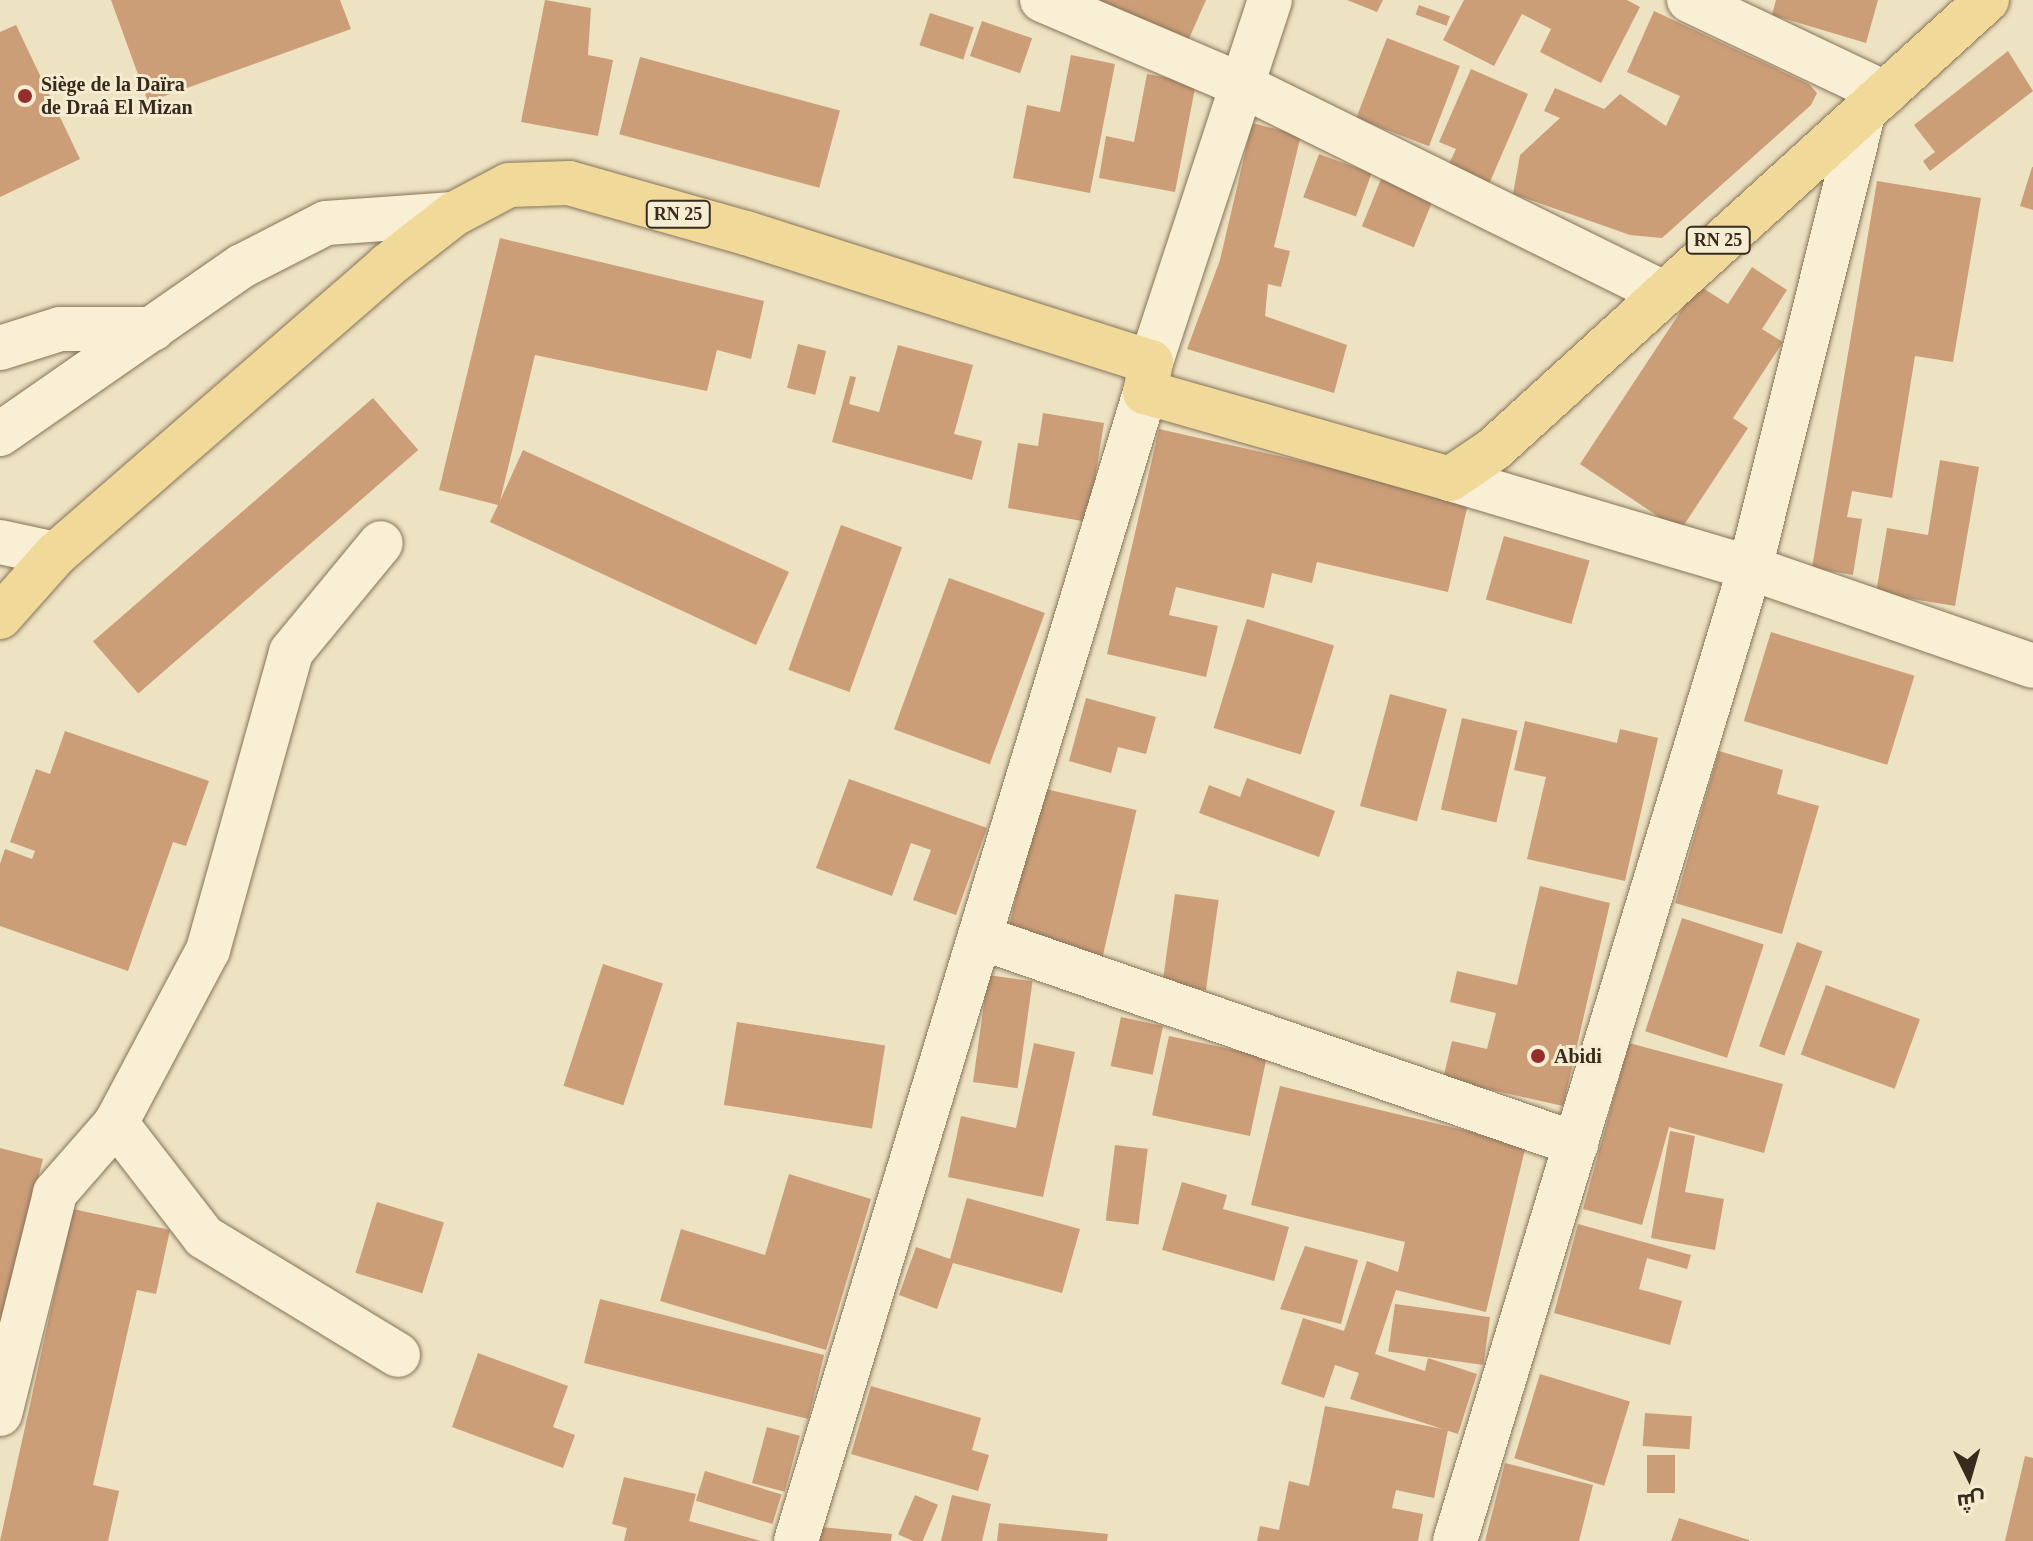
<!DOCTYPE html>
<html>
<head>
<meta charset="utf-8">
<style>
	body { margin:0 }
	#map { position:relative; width:2033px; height:1541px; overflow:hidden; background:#ede2c2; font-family:"Times New Roman",Cairo,serif }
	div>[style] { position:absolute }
	.building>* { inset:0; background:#cb9e78; transform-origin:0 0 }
	.roads { filter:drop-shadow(0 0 2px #877359) drop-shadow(0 0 2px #877359) }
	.minor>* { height:44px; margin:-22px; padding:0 22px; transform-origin:22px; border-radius:22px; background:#f8efd5 }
	.major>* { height:44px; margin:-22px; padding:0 22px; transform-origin:22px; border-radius:22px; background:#f0d999 }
	.dots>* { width:22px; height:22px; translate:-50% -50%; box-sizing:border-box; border:4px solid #f5ecd1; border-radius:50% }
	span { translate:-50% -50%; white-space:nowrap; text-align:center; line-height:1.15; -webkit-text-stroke:6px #f5ecd1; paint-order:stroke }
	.shield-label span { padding:2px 6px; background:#f5ecd1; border:2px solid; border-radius:6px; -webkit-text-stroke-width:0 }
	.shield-label { font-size:18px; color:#362b1d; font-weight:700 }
	.poi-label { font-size:20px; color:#362b1d; font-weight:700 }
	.left { translate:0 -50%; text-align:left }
	.north { position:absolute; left:1929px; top:1437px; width:80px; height:80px; -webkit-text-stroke:6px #f5ecd1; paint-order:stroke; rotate:175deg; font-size:22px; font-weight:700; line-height:32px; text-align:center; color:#362b1d }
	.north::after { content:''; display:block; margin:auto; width:28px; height:36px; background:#362b1d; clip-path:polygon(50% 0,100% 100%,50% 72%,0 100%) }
</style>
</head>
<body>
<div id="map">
	<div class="building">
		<i style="clip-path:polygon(111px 0,340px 0,351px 29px,148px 102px)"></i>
		<i style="clip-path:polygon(545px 0,591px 8px,588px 55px,613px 60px,598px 136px,521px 122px)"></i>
		<i style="clip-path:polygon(1092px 0,1206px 0,1188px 41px)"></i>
		<i style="clip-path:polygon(1347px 0,1383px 0,1377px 12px)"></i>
		<i style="clip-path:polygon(1464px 0,1627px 0,1640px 7px,1601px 83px,1540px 52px,1551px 29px,1522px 14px,1494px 66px,1443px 40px)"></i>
		<i style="clip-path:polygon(1776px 0,1878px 0,1866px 43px,1772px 15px)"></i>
		<i style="left:1419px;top:5px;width:33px;height:10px;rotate:20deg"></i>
		<i style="clip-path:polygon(1654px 11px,1809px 84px,1817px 93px,1811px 105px,1662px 238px,1630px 235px,1513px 194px,1520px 155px,1560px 118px,1544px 111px,1555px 88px,1604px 109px,1620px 94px,1666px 126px,1680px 96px,1627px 72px)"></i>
		<i style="left:930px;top:13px;width:46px;height:34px;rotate:18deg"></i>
		<i style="left:982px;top:21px;width:53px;height:37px;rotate:19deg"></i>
		<i style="clip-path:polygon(16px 25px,80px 159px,0 197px,0 32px)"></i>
		<i style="left:1387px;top:38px;width:78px;height:86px;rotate:21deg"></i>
		<i style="clip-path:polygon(2008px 51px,2033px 91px,1930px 171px,1923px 161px,1935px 152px,1914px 125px)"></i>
		<i style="clip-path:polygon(1071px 55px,1115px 64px,1090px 193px,1013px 178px,1027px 105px,1060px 112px)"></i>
		<i style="left:640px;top:57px;width:207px;height:80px;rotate:15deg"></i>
		<i style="clip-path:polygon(1471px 69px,1528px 94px,1489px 184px,1448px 166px,1456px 149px,1439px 142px)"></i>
		<i style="clip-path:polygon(1147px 74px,1196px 83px,1175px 192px,1099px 178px,1106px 136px,1134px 142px)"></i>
		<i style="clip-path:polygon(1252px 123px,1301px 135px,1274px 247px,1290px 251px,1281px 287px,1268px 284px,1265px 316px,1347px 345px,1334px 393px,1187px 349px,1220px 260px)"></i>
		<i style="left:1319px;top:154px;width:56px;height:46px;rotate:20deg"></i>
		<i style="clip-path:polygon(2032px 167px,2033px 167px,2033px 210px,2020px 206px)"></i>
		<i style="left:1381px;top:179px;width:56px;height:51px;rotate:22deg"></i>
		<i style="clip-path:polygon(1877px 181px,1981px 198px,1953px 362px,1915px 356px,1892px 498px,1852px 491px,1847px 517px,1862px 519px,1853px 575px,1812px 568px)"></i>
		<i style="clip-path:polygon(500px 238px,764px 301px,751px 359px,717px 350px,707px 391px,535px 355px,500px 501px,523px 450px,789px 572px,756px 645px,490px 522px,498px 505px,439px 490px)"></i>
		<i style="clip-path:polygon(1752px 267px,1787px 290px,1762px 329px,1783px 342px,1733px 418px,1748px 428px,1680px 531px,1580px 464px,1698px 285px,1728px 304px)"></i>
		<i style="left:798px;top:344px;width:29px;height:45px;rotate:14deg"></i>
		<i style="clip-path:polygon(898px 345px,973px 365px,954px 434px,982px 441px,972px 480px,832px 442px,850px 376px,856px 377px,849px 404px,879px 412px)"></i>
		<i style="left:373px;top:398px;width:69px;height:371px;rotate:49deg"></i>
		<i style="clip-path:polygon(1043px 413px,1104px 423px,1088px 522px,1008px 508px,1018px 443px,1038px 446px)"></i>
		<i style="clip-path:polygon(1159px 429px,1469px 499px,1448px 592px,1317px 562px,1312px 583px,1272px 573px,1264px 608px,1176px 587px,1169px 615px,1218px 626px,1206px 677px,1107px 654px)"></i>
		<i style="clip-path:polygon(1940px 460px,1979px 467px,1955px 606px,1876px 593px,1887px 528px,1928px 535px)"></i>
		<i style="left:841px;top:525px;width:65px;height:154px;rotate:20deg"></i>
		<i style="left:1504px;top:536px;width:89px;height:66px;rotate:16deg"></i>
		<i style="left:949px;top:578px;width:102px;height:161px;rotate:20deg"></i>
		<i style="left:1247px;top:619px;width:91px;height:114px;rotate:17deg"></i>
		<i style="left:1771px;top:632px;width:150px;height:93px;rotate:17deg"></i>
		<i style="left:1390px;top:694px;width:59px;height:116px;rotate:15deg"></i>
		<i style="clip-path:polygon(1086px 698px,1156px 717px,1146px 754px,1118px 747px,1111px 773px,1069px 761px)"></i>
		<i style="left:1462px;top:718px;width:57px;height:94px;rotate:13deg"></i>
		<i style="clip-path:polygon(1525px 721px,1617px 743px,1620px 729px,1658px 738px,1625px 881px,1527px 859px,1546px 777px,1514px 770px)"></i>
		<i style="clip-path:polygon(65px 731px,209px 781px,186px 846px,173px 842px,128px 971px,0 926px,0 864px,5px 849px,32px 859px,35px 851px,10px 842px,36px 769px,50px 774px)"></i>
		<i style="clip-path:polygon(1719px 751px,1783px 770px,1777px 794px,1819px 806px,1782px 934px,1675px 903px)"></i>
		<i style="clip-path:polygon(1247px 778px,1335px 811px,1319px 857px,1199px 813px,1209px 785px,1240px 797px)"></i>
		<i style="clip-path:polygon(849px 779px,987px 828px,956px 915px,913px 900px,931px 850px,911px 843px,892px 896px,816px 868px)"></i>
		<i style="left:1041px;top:788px;width:98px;height:153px;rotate:13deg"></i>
		<i style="clip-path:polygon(1540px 886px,1610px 903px,1563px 1106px,1443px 1079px,1452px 1041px,1487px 1049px,1496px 1013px,1450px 1002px,1457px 971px,1517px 985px)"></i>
		<i style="left:1175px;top:894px;width:44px;height:91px;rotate:8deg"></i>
		<i style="left:1682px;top:918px;width:86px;height:119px;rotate:18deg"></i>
		<i style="left:1797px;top:942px;width:27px;height:111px;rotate:20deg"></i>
		<i style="left:603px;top:964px;width:63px;height:128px;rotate:18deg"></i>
		<i style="left:988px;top:975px;width:45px;height:108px;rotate:8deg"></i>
		<i style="left:1826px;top:985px;width:100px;height:74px;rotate:20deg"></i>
		<i style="left:1121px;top:1017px;width:43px;height:50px;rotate:12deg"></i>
		<i style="left:737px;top:1022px;width:150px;height:84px;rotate:9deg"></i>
		<i style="left:1169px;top:1036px;width:100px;height:81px;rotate:12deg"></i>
		<i style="clip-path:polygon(1034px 1043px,1075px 1052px,1043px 1197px,948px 1177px,961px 1116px,1016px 1128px)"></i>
		<i style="clip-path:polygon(1629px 1043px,1783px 1084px,1764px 1153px,1669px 1127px,1642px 1225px,1583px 1209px)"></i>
		<i style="clip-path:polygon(1280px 1086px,1526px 1145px,1486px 1312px,1396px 1290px,1375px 1354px,1425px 1371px,1428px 1358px,1477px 1374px,1458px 1434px,1350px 1399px,1359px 1373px,1335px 1365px,1324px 1398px,1281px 1384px,1303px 1318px,1344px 1331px,1367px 1261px,1398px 1272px,1405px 1242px,1251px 1205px)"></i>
		<i style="clip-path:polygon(1670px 1131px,1695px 1136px,1685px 1192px,1724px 1199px,1715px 1250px,1651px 1238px)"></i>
		<i style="left:1115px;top:1145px;width:33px;height:76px;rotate:7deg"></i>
		<i style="clip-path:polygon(0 1148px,43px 1159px,1px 1322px,0 1322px)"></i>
		<i style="clip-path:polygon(789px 1174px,871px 1199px,826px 1350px,660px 1301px,681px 1229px,765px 1255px)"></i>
		<i style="clip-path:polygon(1182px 1182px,1227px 1195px,1223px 1209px,1289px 1227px,1274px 1281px,1162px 1250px)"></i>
		<i style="clip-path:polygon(967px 1198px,1080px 1229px,1062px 1293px,953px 1263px,937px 1309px,899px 1295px,916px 1247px,950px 1259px)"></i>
		<i style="left:377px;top:1202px;width:70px;height:74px;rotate:17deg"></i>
		<i style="clip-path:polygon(73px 1209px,170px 1230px,156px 1294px,137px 1290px,93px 1485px,119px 1491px,108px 1541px,0 1541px)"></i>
		<i style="clip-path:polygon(1578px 1224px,1691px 1255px,1687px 1269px,1647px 1258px,1639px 1289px,1682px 1301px,1670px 1345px,1554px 1313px)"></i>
		<i style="clip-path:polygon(1305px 1246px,1358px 1260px,1341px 1324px,1280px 1309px)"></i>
		<i style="left:600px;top:1299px;width:231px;height:66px;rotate:14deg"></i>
		<i style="left:1395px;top:1304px;width:96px;height:48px;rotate:8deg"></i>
		<i style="clip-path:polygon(478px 1353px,568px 1386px,553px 1427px,575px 1435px,563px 1468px,452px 1427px)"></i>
		<i style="left:1540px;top:1374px;width:94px;height:88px;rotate:17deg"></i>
		<i style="clip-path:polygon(871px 1386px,981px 1418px,972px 1450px,989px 1455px,978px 1491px,851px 1454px)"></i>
		<i style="clip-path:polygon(1325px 1406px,1448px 1430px,1434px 1498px,1396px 1490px,1392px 1508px,1423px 1514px,1418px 1541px,1257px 1541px,1260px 1526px,1279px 1530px,1289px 1481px,1309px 1486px)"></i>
		<i style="left:1645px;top:1413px;width:47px;height:33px;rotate:4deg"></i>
		<i style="left:767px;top:1427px;width:34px;height:58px;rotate:15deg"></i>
		<i style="left:1647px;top:1455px;width:28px;height:38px"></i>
		<i style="clip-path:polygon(2025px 1456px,2033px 1458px,2033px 1541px,2005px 1541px)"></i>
		<i style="clip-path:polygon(1505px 1463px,1593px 1485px,1579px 1541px,1485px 1541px)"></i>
		<i style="left:705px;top:1471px;width:80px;height:31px;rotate:17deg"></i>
		<i style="clip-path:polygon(624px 1477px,696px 1494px,689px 1521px,761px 1541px,624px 1541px,627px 1528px,612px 1524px)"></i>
		<i style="left:915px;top:1495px;width:25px;height:43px;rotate:23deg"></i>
		<i style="clip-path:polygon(952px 1495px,991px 1504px,982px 1541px,941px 1541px)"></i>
		<i style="clip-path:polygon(1679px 1518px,1749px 1540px,1749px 1541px,1671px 1541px)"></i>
		<i style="clip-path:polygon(999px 1523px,1108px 1534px,1107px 1541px,997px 1541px)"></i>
		<i style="clip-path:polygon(821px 1527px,892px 1534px,891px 1541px,820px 1541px)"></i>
	</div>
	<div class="roads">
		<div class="minor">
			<i style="left:1042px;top:0;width:216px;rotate:23.1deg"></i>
			<i style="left:1241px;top:85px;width:467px;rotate:26.2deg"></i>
			<i style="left:1689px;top:0;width:217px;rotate:25.4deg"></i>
			<i style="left:0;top:348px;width:63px;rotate:-17.6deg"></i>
			<i style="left:60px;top:329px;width:93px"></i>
			<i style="left:1151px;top:362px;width:381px;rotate:-71.8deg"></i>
			<i style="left:0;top:434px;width:295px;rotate:-34.8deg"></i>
			<i style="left:242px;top:266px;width:94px;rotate:-27.1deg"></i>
			<i style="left:326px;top:223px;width:128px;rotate:-4deg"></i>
			<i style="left:1450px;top:479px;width:313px;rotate:16.5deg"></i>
			<i style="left:1750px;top:568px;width:299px;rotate:19.1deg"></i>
			<i style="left:0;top:542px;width:57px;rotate:12.1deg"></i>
			<i style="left:982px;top:938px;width:629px;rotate:19.13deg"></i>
			<i style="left:116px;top:1123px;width:144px;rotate:52.3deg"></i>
			<i style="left:204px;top:1237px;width:227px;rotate:31.3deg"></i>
			<i style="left:0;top:1414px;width:228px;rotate:-76deg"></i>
			<i style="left:55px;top:1193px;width:93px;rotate:-48.9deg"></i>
			<i style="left:116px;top:1123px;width:196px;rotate:-62deg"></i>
			<i style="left:208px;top:950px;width:309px;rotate:-74.4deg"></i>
			<i style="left:291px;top:652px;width:141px;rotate:-50.5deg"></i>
			<i style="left:796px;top:1541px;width:1201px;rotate:-73.1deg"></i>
			<i style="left:1455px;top:1541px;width:1017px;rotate:-73.13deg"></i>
			<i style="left:1750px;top:568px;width:470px;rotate:-76deg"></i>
		</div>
		<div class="major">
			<i style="left:0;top:617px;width:84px;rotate:-48.4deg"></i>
			<i style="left:56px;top:554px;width:439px;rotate:-41deg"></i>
			<i style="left:387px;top:266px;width:85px;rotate:-37.8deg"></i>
			<i style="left:454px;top:214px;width:62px;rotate:-27.8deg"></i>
			<i style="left:509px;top:185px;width:60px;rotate:-1.9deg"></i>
			<i style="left:569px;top:183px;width:184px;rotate:15.8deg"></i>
			<i style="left:746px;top:233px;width:425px;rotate:17.7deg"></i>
			<i style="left:1151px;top:362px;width:31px;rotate:101deg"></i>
			<i style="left:1145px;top:392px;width:317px;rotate:15.9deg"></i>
			<i style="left:1450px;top:479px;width:53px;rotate:-34.3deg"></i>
			<i style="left:1494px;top:449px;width:667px;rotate:-42.33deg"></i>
		</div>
	</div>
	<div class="dots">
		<i style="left:25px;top:96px;background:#952e2a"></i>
		<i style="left:1538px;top:1056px;background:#952e2a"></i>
	</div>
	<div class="shield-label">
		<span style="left:678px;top:214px">RN 25</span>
		<span style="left:1718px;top:240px">RN 25</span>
	</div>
	<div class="poi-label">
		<span class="left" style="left:41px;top:96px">Siège de la Daïra<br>de Draâ El Mizan</span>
		<span class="left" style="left:1554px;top:1056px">Abidi</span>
	</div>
	<div class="north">ش</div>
</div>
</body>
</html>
